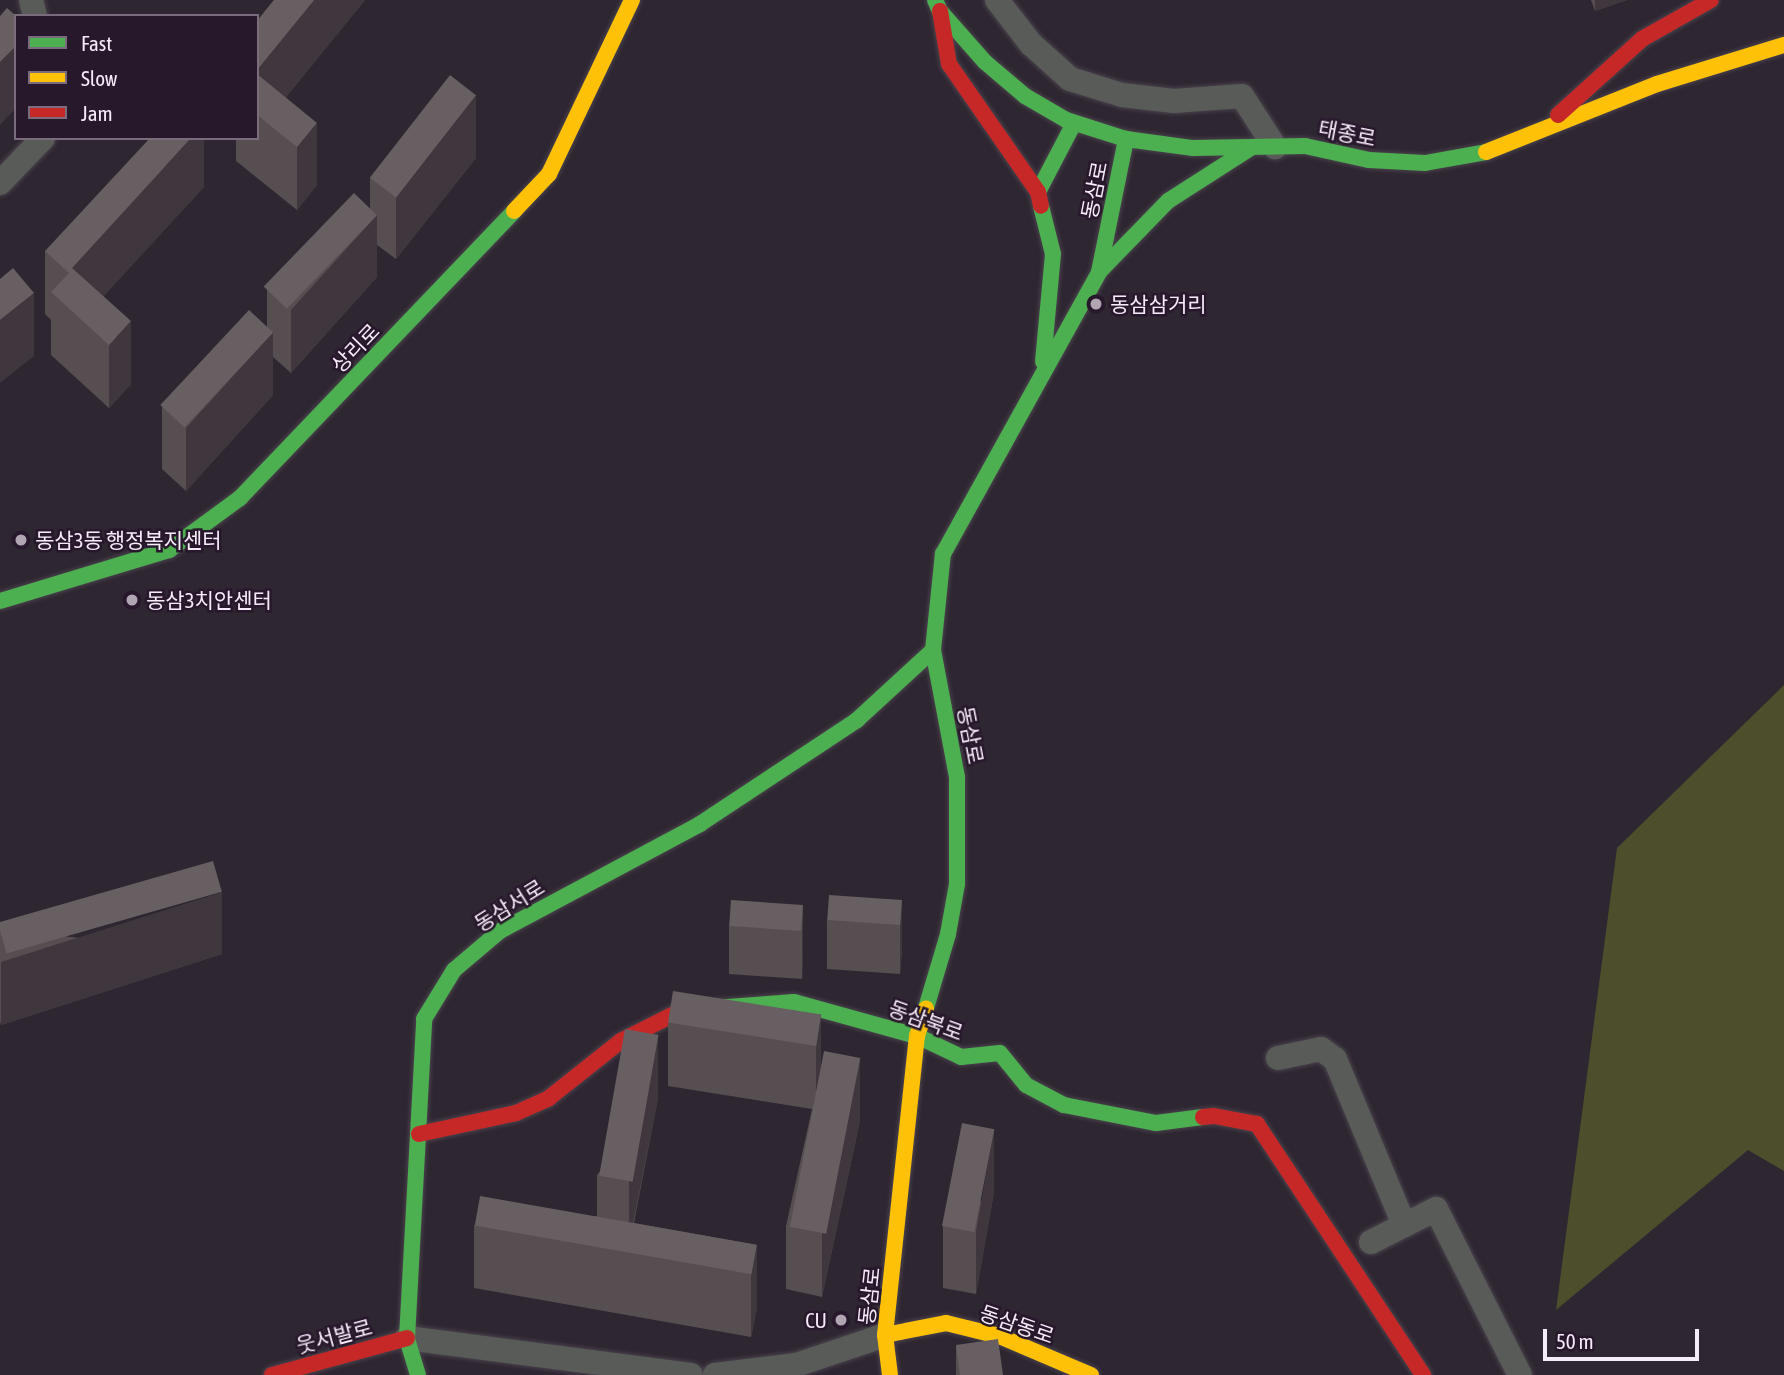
<!DOCTYPE html>
<html>
<head>
<meta charset="utf-8">
<style>
	body { margin:0 }
	#map { position:relative; width:1784px; height:1375px; overflow:hidden; background:#2e2631; font-family:"Asap Condensed","Noto Sans KR",sans-serif }
	div>[style] { position:absolute }
	.green>* { inset:0; background:#4d4f2c }
	.roads { filter:drop-shadow(0 0 2px #49424c) drop-shadow(0 0 2px #49424c) }
	.street>* { height:24px; margin:-12px; padding:0 12px; transform-origin:12px; border-radius:12px; background:#595b59 }
	.fast>* { height:16px; margin:-8px; padding:0 8px; transform-origin:8px; border-radius:8px; background:#4caf50 }
	.slow>* { height:16px; margin:-8px; padding:0 8px; transform-origin:8px; border-radius:8px; background:#ffc107 }
	.jam>* { height:16px; margin:-8px; padding:0 8px; transform-origin:8px; border-radius:8px; background:#c62828 }
	.wall>* { inset:0; background:#574e52 }
	.shaded-wall>* { inset:0; background:#3f373d }
	.building>* { inset:0; background:#685f63; transform-origin:0 0 }
	.dots>* { width:19px; height:19px; translate:-50% -50%; box-sizing:border-box; border:4px solid #27182b; border-radius:50% }
	span { translate:-50% -50%; white-space:nowrap; text-align:center; line-height:1.15; -webkit-text-stroke:5px #27182b; paint-order:stroke }
	.street-label { font-size:21px; color:#f6ebf8 }
	.poi-label { font-size:21px; color:#f6ebf8 }
	.left { translate:0 -50%; text-align:left }
	.right { translate:-100% -50%; text-align:right }
	.legend { position:absolute; left:14px; top:14px; width:245px; height:126px; box-sizing:border-box; background:#27182b; border:2px solid #7a6c7d; margin:0; padding:9px 12px; list-style:none; font-size:21px; color:#f6ebf8 }
	.legend li { display:flex; align-items:center; gap:14px; height:35px }
	.legend b { width:35px; border:2px solid #7a6c7d }
	.scale { position:absolute; left:1543px; top:1329px; width:156px; height:32px; box-sizing:border-box; border:4px solid #f6ebf8; border-top:0; padding-left:9px; font-size:21px; line-height:24px; white-space:nowrap; color:#f6ebf8; -webkit-text-stroke:5px #27182b; paint-order:stroke }
</style>
</head>
<body>
<div id="map">
	<div class="green">
		<i style="clip-path:polygon(1784px 685px,1784px 1171px,1748px 1150px,1556px 1310px,1617px 848px)"></i>
	</div>
	<div class="roads">
		<div class="street">
			<i style="left:31px;top:0;width:16px;rotate:76deg"></i>
			<i style="left:997px;top:0;width:56px;rotate:52.3deg"></i>
			<i style="left:1031px;top:44px;width:52px;rotate:41.9deg"></i>
			<i style="left:1070px;top:79px;width:54px;rotate:17.1deg"></i>
			<i style="left:1122px;top:95px;width:52px;rotate:6.6deg"></i>
			<i style="left:1174px;top:101px;width:68px;rotate:-4.2deg"></i>
			<i style="left:1242px;top:96px;width:61px;rotate:57.1deg"></i>
			<i style="left:0;top:183px;width:62px;rotate:-46.3deg"></i>
			<i style="left:1278px;top:1058px;width:44px;rotate:-11.8deg"></i>
			<i style="left:1321px;top:1049px;width:17px;rotate:36deg"></i>
			<i style="left:1335px;top:1059px;width:180px;rotate:67.4deg"></i>
			<i style="left:1371px;top:1242px;width:73px;rotate:-26.9deg"></i>
			<i style="left:1436px;top:1209px;width:186px;rotate:63.2deg"></i>
			<i style="left:407px;top:1338px;width:286px;rotate:7.4deg"></i>
			<i style="left:715px;top:1375px;width:82px;rotate:-7deg"></i>
			<i style="left:796px;top:1365px;width:94px;rotate:-18.6deg"></i>
		</div>
		<div class="fast">
			<i style="left:935px;top:0;width:12px;rotate:66deg"></i>
			<i style="left:940px;top:11px;width:68px;rotate:48.6deg"></i>
			<i style="left:985px;top:62px;width:52px;rotate:40.4deg"></i>
			<i style="left:1025px;top:96px;width:48px;rotate:30.3deg"></i>
			<i style="left:1066px;top:120px;width:63px;rotate:17.6deg"></i>
			<i style="left:1126px;top:139px;width:68px;rotate:7.7deg"></i>
			<i style="left:1193px;top:148px;width:112px;rotate:-1deg"></i>
			<i style="left:1305px;top:146px;width:66px;rotate:12.3deg"></i>
			<i style="left:1369px;top:160px;width:56px;rotate:3.1deg"></i>
			<i style="left:1425px;top:163px;width:62px;rotate:-10.2deg"></i>
			<i style="left:1038px;top:192px;width:78px;rotate:-62.4deg"></i>
			<i style="left:1041px;top:206px;width:49px;rotate:76deg"></i>
			<i style="left:1053px;top:254px;width:108px;rotate:95.3deg"></i>
			<i style="left:1099px;top:272px;width:99px;rotate:-45.8deg"></i>
			<i style="left:1168px;top:201px;width:100px;rotate:-32.7deg"></i>
			<i style="left:0;top:601px;width:177px;rotate:-16.8deg"></i>
			<i style="left:169px;top:550px;width:88px;rotate:-36.2deg"></i>
			<i style="left:240px;top:498px;width:397px;rotate:-46.3deg"></i>
			<i style="left:926px;top:1008px;width:77px;rotate:-73.4deg"></i>
			<i style="left:948px;top:934px;width:51px;rotate:-79.8deg"></i>
			<i style="left:957px;top:884px;width:107px;rotate:-90deg"></i>
			<i style="left:957px;top:777px;width:129px;rotate:-100.7deg"></i>
			<i style="left:933px;top:650px;width:97px;rotate:-84.1deg"></i>
			<i style="left:943px;top:554px;width:322px;rotate:-61deg"></i>
			<i style="left:1099px;top:272px;width:136px;rotate:-78.5deg"></i>
			<i style="left:689px;top:1010px;width:105px;rotate:-4.4deg"></i>
			<i style="left:794px;top:1002px;width:128px;rotate:15.5deg"></i>
			<i style="left:917px;top:1036px;width:49px;rotate:25.5deg"></i>
			<i style="left:961px;top:1057px;width:39px;rotate:-6deg"></i>
			<i style="left:1000px;top:1053px;width:41px;rotate:50.9deg"></i>
			<i style="left:1026px;top:1085px;width:43px;rotate:27.8deg"></i>
			<i style="left:1064px;top:1105px;width:94px;rotate:11.1deg"></i>
			<i style="left:1156px;top:1123px;width:47px;rotate:-7.3deg"></i>
			<i style="left:418px;top:1375px;width:39px;rotate:-107deg"></i>
			<i style="left:407px;top:1338px;width:319px;rotate:-86.9deg"></i>
			<i style="left:424px;top:1019px;width:57px;rotate:-58.5deg"></i>
			<i style="left:454px;top:970px;width:60px;rotate:-40.3deg"></i>
			<i style="left:500px;top:931px;width:227px;rotate:-28.1deg"></i>
			<i style="left:700px;top:824px;width:188px;rotate:-33.5deg"></i>
			<i style="left:857px;top:720px;width:103px;rotate:-42.6deg"></i>
		</div>
		<div class="slow">
			<i style="left:1486px;top:152px;width:184px;rotate:-21.7deg"></i>
			<i style="left:1657px;top:84px;width:133px;rotate:-17.1deg"></i>
			<i style="left:514px;top:211px;width:51px;rotate:-46.6deg"></i>
			<i style="left:549px;top:174px;width:193px;rotate:-64.5deg"></i>
			<i style="left:885px;top:1335px;width:62px;rotate:-11.1deg"></i>
			<i style="left:946px;top:1323px;width:55px;rotate:13.8deg"></i>
			<i style="left:999px;top:1336px;width:100px;rotate:23deg"></i>
			<i style="left:890px;top:1375px;width:40px;rotate:-97.1deg"></i>
			<i style="left:885px;top:1335px;width:301px;rotate:-83.9deg"></i>
			<i style="left:917px;top:1036px;width:29px;rotate:-72deg"></i>
		</div>
		<div class="jam">
			<i style="left:940px;top:11px;width:54px;rotate:80.4deg"></i>
			<i style="left:949px;top:64px;width:156px;rotate:55.2deg"></i>
			<i style="left:1038px;top:192px;width:14px;rotate:78deg"></i>
			<i style="left:1558px;top:115px;width:113px;rotate:-42.1deg"></i>
			<i style="left:1642px;top:39px;width:79px;rotate:-29.5deg"></i>
			<i style="left:1203px;top:1117px;width:11px;rotate:-5deg"></i>
			<i style="left:1214px;top:1116px;width:44px;rotate:10.5deg"></i>
			<i style="left:1257px;top:1124px;width:301px;rotate:56.5deg"></i>
			<i style="left:419px;top:1134px;width:99px;rotate:-12.2deg"></i>
			<i style="left:516px;top:1113px;width:36px;rotate:-24deg"></i>
			<i style="left:549px;top:1098px;width:92px;rotate:-38.4deg"></i>
			<i style="left:621px;top:1041px;width:66px;rotate:-27deg"></i>
			<i style="left:680px;top:1011px;width:9px;rotate:-6deg"></i>
			<i style="left:272px;top:1375px;width:140px;rotate:-15.3deg"></i>
		</div>
	</div>
	<div class="wall">
		<i style="clip-path:polygon(274px 0,365px 0,286px 97px,317px 185px,297px 210px,236px 161px,236px 138px,257px 138px,257px 21px)"></i>
		<i style="clip-path:polygon(1591px 0,1627px 0,1595px 11px)"></i>
		<i style="clip-path:polygon(204px 138px,204px 187px,103px 296px,131px 384px,109px 408px,51px 355px,51px 320px,45px 314px,45px 251px)"></i>
		<i style="clip-path:polygon(476px 158px,396px 259px,377px 245px,377px 277px,291px 373px,273px 357px,273px 395px,186px 491px,162px 469px,162px 406px,267px 326px,267px 289px,370px 208px,370px 177px)"></i>
		<i style="clip-path:polygon(902px 900px,902px 949px,900px 974px,827px 969px,827px 920px)"></i>
		<i style="clip-path:polygon(803px 905px,803px 954px,802px 979px,729px 974px,729px 926px)"></i>
		<i style="clip-path:polygon(0 929px,222px 954px,1px 1025px,0 1021px)"></i>
		<i style="clip-path:polygon(821px 1014px,821px 1067px,860px 1121px,822px 1297px,786px 1289px,786px 1226px,812px 1109px,668px 1086px,668px 1023px)"></i>
		<i style="clip-path:polygon(658px 1098px,634px 1223px,757px 1245px,757px 1308px,751px 1337px,474px 1288px,474px 1225px,597px 1216px,597px 1175px)"></i>
		<i style="clip-path:polygon(994px 1192px,976px 1294px,943px 1288px,943px 1226px)"></i>
		<i style="clip-path:polygon(956px 1345px,1003px 1375px,956px 1375px)"></i>
	</div>
	<div class="shaded-wall">
		<i style="clip-path:polygon(314px 0,365px 0,266px 122px,257px 115px,257px 70px)"></i>
		<i style="clip-path:polygon(1595px 0,1627px 0,1595px 11px)"></i>
		<i style="clip-path:polygon(16px 46px,16px 108px,0 125px,0 62px)"></i>
		<i style="clip-path:polygon(476px 95px,476px 158px,396px 259px,396px 197px)"></i>
		<i style="clip-path:polygon(317px 123px,317px 185px,297px 210px,297px 147px)"></i>
		<i style="clip-path:polygon(191px 138px,204px 138px,204px 187px,82px 320px,72px 268px)"></i>
		<i style="clip-path:polygon(377px 215px,377px 277px,291px 373px,291px 310px)"></i>
		<i style="clip-path:polygon(34px 293px,34px 356px,0 383px,0 320px)"></i>
		<i style="clip-path:polygon(131px 321px,131px 384px,109px 408px,109px 345px)"></i>
		<i style="clip-path:polygon(273px 332px,273px 395px,186px 491px,186px 428px)"></i>
		<i style="clip-path:polygon(222px 892px,222px 954px,1px 1025px,1px 962px)"></i>
		<i style="clip-path:polygon(902px 900px,902px 949px,900px 974px,900px 925px)"></i>
		<i style="clip-path:polygon(803px 905px,803px 954px,802px 979px,802px 931px)"></i>
		<i style="clip-path:polygon(821px 1014px,821px 1077px,816px 1109px,816px 1047px)"></i>
		<i style="clip-path:polygon(658px 1035px,658px 1098px,629px 1244px,629px 1182px)"></i>
		<i style="clip-path:polygon(860px 1058px,860px 1121px,822px 1297px,822px 1234px)"></i>
		<i style="clip-path:polygon(994px 1129px,994px 1192px,976px 1294px,976px 1231px)"></i>
		<i style="clip-path:polygon(757px 1245px,757px 1308px,751px 1337px,751px 1274px)"></i>
	</div>
	<div class="building">
		<i style="clip-path:polygon(274px 0,314px 0,257px 70px,257px 21px)"></i>
		<i style="clip-path:polygon(7px 8px,16px 16px,16px 46px,0 62px,0 16px)"></i>
		<i style="clip-path:polygon(257px 74px,317px 123px,297px 147px,257px 115px)"></i>
		<i style="left:450px;top:75px;width:33px;height:130px;rotate:38deg"></i>
		<i style="clip-path:polygon(150px 138px,191px 138px,72px 268px,131px 321px,109px 345px,51px 292px,69px 273px,45px 251px)"></i>
		<i style="left:354px;top:193px;width:32px;height:130px;rotate:44deg"></i>
		<i style="clip-path:polygon(13px 268px,34px 293px,0 320px,0 279px)"></i>
		<i style="left:249px;top:310px;width:33px;height:130px;rotate:43deg"></i>
		<i style="left:213px;top:861px;width:32px;height:224px;rotate:74deg"></i>
		<i style="left:829px;top:895px;width:73px;height:25px;rotate:4deg"></i>
		<i style="left:731px;top:900px;width:72px;height:26px;rotate:4deg"></i>
		<i style="left:673px;top:991px;width:150px;height:32px;rotate:9deg"></i>
		<i style="left:625px;top:1029px;width:34px;height:149px;rotate:10deg"></i>
		<i style="left:824px;top:1051px;width:37px;height:179px;rotate:11deg"></i>
		<i style="left:962px;top:1123px;width:33px;height:105px;rotate:11deg"></i>
		<i style="left:480px;top:1196px;width:281px;height:30px;rotate:10deg"></i>
		<i style="clip-path:polygon(998px 1339px,1003px 1375px,960px 1375px,956px 1345px)"></i>
	</div>
	<div class="dots">
		<i style="left:1096px;top:304px;background:#b0a6b2"></i>
		<i style="left:21px;top:540px;background:#b0a6b2"></i>
		<i style="left:132px;top:600px;background:#b0a6b2"></i>
		<i style="left:841px;top:1320px;background:#b0a6b2"></i>
	</div>
	<div class="street-label">
		<span style="left:1347px;top:133px;rotate:11deg">태종로</span>
		<span style="left:1094px;top:190px;rotate:-79deg">동삼로</span>
		<span style="left:355px;top:348px;rotate:-46deg">상리로</span>
		<span style="left:971px;top:735px;rotate:79deg">동삼로</span>
		<span style="left:509px;top:905px;rotate:-32deg">동삼서로</span>
		<span style="left:926px;top:1020px;rotate:20deg">동삼북로</span>
		<span style="left:869px;top:1296px;rotate:-84deg">동삼로</span>
		<span style="left:1017px;top:1324px;rotate:19deg">동삼동로</span>
		<span style="left:334px;top:1336px;rotate:-15deg">웃서발로</span>
	</div>
	<div class="poi-label">
		<span class="left" style="left:1110px;top:304px">동삼삼거리</span>
		<span class="left" style="left:35px;top:540px">동삼3동 행정복지센터</span>
		<span class="left" style="left:146px;top:600px">동삼3치안센터</span>
		<span class="right" style="left:827px;top:1320px">CU</span>
	</div>
	<ul class="legend">
	<li><b style="height:9px;background:#4caf50"></b>Fast</li>
	<li><b style="height:9px;background:#ffc107"></b>Slow</li>
	<li><b style="height:9px;background:#c62828"></b>Jam</li>
	</ul>
	<div class="scale">50 m</div>
</div>
</body>
</html>
